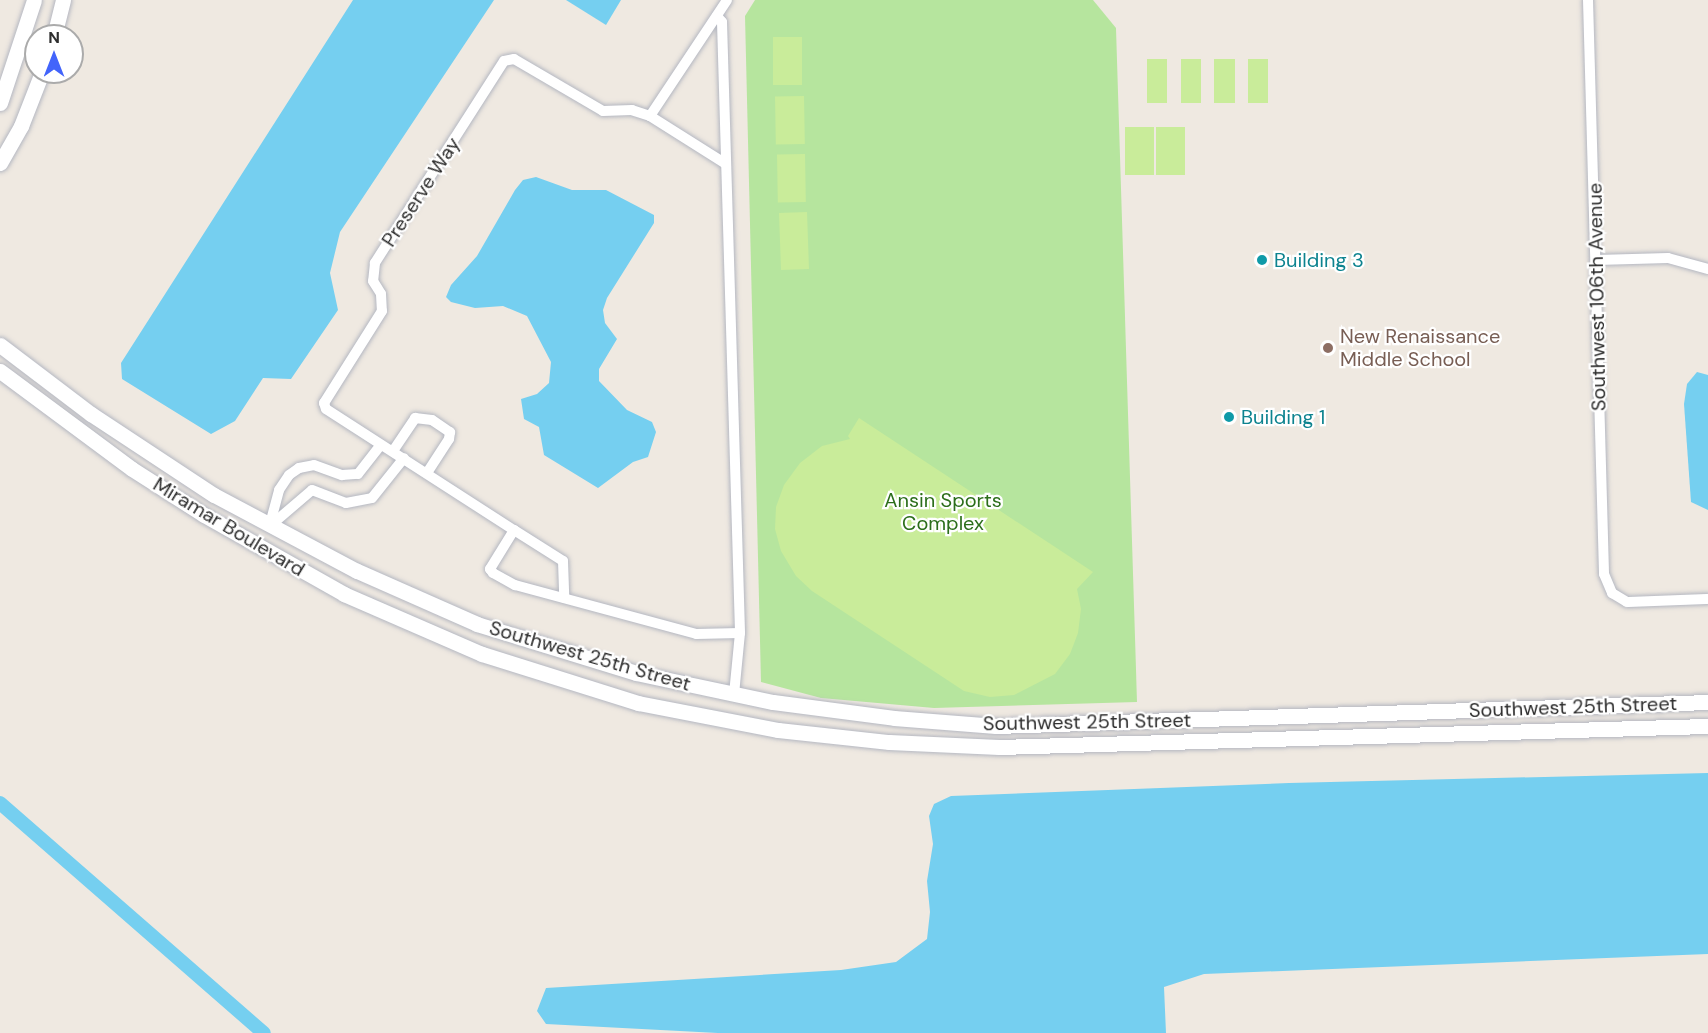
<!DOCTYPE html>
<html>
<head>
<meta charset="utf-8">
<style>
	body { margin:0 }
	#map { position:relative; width:1708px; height:1033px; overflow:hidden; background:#efe9e1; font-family:"DM Sans",sans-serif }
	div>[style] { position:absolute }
	.green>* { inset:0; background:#b6e59e }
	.pitch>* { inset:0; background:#c9ec9a; transform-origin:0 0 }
	.water>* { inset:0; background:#75cff0 }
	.canal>* { height:14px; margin:-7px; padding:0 7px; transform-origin:7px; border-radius:7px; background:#75cff0 }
	.roads { filter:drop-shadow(0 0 2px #b4b7c1) drop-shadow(0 0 2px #b4b7c1) }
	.street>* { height:10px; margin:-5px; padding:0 5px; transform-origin:5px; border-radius:5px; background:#fff }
	.secondary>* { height:15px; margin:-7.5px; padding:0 7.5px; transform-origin:7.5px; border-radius:7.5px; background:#fff }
	.dots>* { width:16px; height:16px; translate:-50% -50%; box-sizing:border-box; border:3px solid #fff; border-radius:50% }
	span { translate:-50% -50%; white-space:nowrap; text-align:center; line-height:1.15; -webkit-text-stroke:4.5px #fff; paint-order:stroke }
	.street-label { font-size:20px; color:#2e2e2e }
	.culture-label { font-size:20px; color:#0d838f }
	.left { translate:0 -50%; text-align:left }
	.education-label { font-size:20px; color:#785e54 }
	.park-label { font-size:20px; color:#2c6e1b }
	.north { position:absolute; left:24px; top:24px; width:60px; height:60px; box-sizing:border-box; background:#fff; border:2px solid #ababab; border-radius:50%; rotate:0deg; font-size:16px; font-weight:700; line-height:24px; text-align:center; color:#2e2e2e }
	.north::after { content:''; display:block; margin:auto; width:21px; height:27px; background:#4264fb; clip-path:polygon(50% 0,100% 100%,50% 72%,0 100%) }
</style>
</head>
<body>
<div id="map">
	<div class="green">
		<i style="clip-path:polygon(755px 0,1093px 0,1116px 28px,1137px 702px,934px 708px,821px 698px,761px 682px,745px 16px)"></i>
	</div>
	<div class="pitch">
		<i style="left:773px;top:37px;width:29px;height:48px"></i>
		<i style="left:1147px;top:59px;width:20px;height:44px"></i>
		<i style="left:1181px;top:59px;width:20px;height:44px"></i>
		<i style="left:1214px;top:59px;width:21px;height:44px"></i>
		<i style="left:1248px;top:59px;width:20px;height:44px"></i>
		<i style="left:804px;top:96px;width:48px;height:29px;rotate:89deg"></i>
		<i style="left:1125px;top:127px;width:29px;height:48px"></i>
		<i style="left:1156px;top:127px;width:29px;height:48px"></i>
		<i style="left:805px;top:154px;width:48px;height:28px;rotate:89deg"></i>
		<i style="left:807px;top:212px;width:57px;height:28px;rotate:88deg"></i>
		<i style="clip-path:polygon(859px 418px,1093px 572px,1077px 589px,1081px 609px,1078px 633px,1070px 654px,1055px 674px,1014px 695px,990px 697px,964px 691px,812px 591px,796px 576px,781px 551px,775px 529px,776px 507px,784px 485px,800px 463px,822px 446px,850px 439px,848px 436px)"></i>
	</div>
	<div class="water">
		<i style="clip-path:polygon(353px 0,494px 0,340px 232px,330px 273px,338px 310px,291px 379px,263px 378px,235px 421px,211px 434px,122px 379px,121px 363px)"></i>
		<i style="clip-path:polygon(566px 0,621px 0,606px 25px)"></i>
		<i style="clip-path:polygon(536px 177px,572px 190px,606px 190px,654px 215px,654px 223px,607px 298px,603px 310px,605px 323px,617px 339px,599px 369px,599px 381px,627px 410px,652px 422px,656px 432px,648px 457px,633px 462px,598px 488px,544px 455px,539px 427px,524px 419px,521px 399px,537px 394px,549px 383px,551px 362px,527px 316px,503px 306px,475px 308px,451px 302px,446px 297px,451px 285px,477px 256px,515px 190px,523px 180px)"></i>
		<i style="clip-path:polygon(1697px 372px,1708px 375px,1708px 510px,1691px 502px,1684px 404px,1687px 384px)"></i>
		<i style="clip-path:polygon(1708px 773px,1708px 954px,1204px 974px,1164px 987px,1166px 1033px,718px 1033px,546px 1024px,537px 1011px,546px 988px,841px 970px,896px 962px,927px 939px,930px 912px,927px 881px,933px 844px,929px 816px,934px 804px,951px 796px,1289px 783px)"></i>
	</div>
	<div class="canal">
		<i style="left:0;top:803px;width:350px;rotate:41.1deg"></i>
	</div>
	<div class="roads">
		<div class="street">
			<i style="left:1588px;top:0;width:574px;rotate:88.4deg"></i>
			<i style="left:1604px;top:574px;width:21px;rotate:67deg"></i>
			<i style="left:1612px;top:593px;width:17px;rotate:31deg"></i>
			<i style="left:1627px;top:602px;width:81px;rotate:-2.1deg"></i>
			<i style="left:717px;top:16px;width:8px;rotate:50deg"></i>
			<i style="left:722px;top:22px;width:611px;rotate:88.31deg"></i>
			<i style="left:740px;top:633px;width:61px;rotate:95.6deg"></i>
			<i style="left:650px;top:116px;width:139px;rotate:-56.4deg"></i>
			<i style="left:726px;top:164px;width:90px;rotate:-147.7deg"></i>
			<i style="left:650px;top:116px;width:19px;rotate:-162deg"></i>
			<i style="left:632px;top:110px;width:29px;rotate:178deg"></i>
			<i style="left:603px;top:111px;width:103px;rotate:-149.7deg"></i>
			<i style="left:514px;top:59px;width:10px;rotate:169deg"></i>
			<i style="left:504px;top:61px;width:240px;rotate:122.6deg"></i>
			<i style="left:375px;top:263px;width:18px;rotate:96deg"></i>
			<i style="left:373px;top:281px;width:15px;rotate:58deg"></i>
			<i style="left:381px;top:294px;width:17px;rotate:87deg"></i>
			<i style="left:382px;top:311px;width:109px;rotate:122.2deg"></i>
			<i style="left:324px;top:403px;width:6px;rotate:72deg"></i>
			<i style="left:326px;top:409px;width:224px;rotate:32.8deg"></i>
			<i style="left:514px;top:530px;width:46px;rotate:121.6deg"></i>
			<i style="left:490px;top:569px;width:5px;rotate:53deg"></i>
			<i style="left:493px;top:573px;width:25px;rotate:29deg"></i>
			<i style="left:515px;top:585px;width:188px;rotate:15.1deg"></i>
			<i style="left:696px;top:634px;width:44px;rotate:-1.3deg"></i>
			<i style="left:1597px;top:260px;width:71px;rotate:-1.6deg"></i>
			<i style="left:1668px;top:258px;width:41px;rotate:15.4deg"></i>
			<i style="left:393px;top:451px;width:40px;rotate:-56deg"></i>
			<i style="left:415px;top:418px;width:17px;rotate:7deg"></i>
			<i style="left:432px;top:420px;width:22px;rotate:34deg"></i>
			<i style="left:450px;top:432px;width:7px;rotate:98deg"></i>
			<i style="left:449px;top:439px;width:40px;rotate:122.9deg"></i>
			<i style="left:270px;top:524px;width:35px;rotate:-75deg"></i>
			<i style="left:279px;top:490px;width:18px;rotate:-56deg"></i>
			<i style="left:289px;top:475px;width:12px;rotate:-35deg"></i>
			<i style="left:299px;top:468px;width:15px;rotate:-11deg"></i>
			<i style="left:314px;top:465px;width:30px;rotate:20deg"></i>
			<i style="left:342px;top:475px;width:16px;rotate:-4deg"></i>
			<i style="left:358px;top:474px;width:37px;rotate:-52deg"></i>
			<i style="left:270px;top:526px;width:55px;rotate:-40.6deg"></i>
			<i style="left:312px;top:490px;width:36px;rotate:21deg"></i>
			<i style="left:346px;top:503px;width:26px;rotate:-11deg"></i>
			<i style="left:372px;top:498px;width:51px;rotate:-51.3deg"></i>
			<i style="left:514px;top:530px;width:58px;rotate:32.3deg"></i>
			<i style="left:563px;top:561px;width:37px;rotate:88deg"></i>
		</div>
		<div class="secondary">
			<i style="left:54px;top:36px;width:37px;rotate:-76deg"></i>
			<i style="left:0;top:103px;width:108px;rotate:-71.7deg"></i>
			<i style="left:0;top:163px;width:43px;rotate:-60.4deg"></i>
			<i style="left:21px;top:126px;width:58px;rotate:-68.7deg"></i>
			<i style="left:0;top:345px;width:114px;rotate:37.2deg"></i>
			<i style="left:91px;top:414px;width:147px;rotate:33.4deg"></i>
			<i style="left:214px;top:495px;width:162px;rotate:28deg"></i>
			<i style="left:357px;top:571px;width:131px;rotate:23.8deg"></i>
			<i style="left:477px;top:624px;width:166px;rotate:17.1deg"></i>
			<i style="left:636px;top:673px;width:140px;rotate:12deg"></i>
			<i style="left:773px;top:702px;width:122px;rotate:7.5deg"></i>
			<i style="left:894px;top:718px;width:102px;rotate:4.5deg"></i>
			<i style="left:996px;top:726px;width:712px;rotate:-1.93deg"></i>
			<i style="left:0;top:371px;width:164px;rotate:36.6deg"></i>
			<i style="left:132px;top:469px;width:85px;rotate:32.6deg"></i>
			<i style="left:204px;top:515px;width:161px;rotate:29.4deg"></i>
			<i style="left:344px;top:594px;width:150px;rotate:23.5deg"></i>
			<i style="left:482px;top:654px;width:164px;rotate:17.4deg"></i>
			<i style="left:638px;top:703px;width:143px;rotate:10.9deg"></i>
			<i style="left:778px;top:730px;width:112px;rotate:6.2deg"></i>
			<i style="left:889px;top:742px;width:110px;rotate:2.6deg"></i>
			<i style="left:999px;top:747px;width:709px;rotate:-1.7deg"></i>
		</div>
	</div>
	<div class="dots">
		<i style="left:1262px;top:260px;background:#0f9aa8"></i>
		<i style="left:1328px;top:348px;background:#8d6e63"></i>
		<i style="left:1229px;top:417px;background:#0f9aa8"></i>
	</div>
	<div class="street-label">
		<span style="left:421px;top:192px;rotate:-57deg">Preserve Way</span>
		<span style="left:1597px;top:297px;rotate:-91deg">Southwest 106th Avenue</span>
		<span style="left:229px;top:527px;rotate:31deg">Miramar Boulevard</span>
		<span style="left:590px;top:656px;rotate:16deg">Southwest 25th Street</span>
		<span style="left:1573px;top:707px;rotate:-2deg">Southwest 25th Street</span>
		<span style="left:1087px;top:722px;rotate:-1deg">Southwest 25th Street</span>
	</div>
	<div class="culture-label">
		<span class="left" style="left:1274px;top:260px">Building 3</span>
		<span class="left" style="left:1241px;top:417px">Building 1</span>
	</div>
	<div class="education-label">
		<span class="left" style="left:1340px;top:348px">New Renaissance<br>Middle School</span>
	</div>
	<div class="park-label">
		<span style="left:943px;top:512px">Ansin Sports<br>Complex</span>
	</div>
	<div class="north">N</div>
</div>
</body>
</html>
